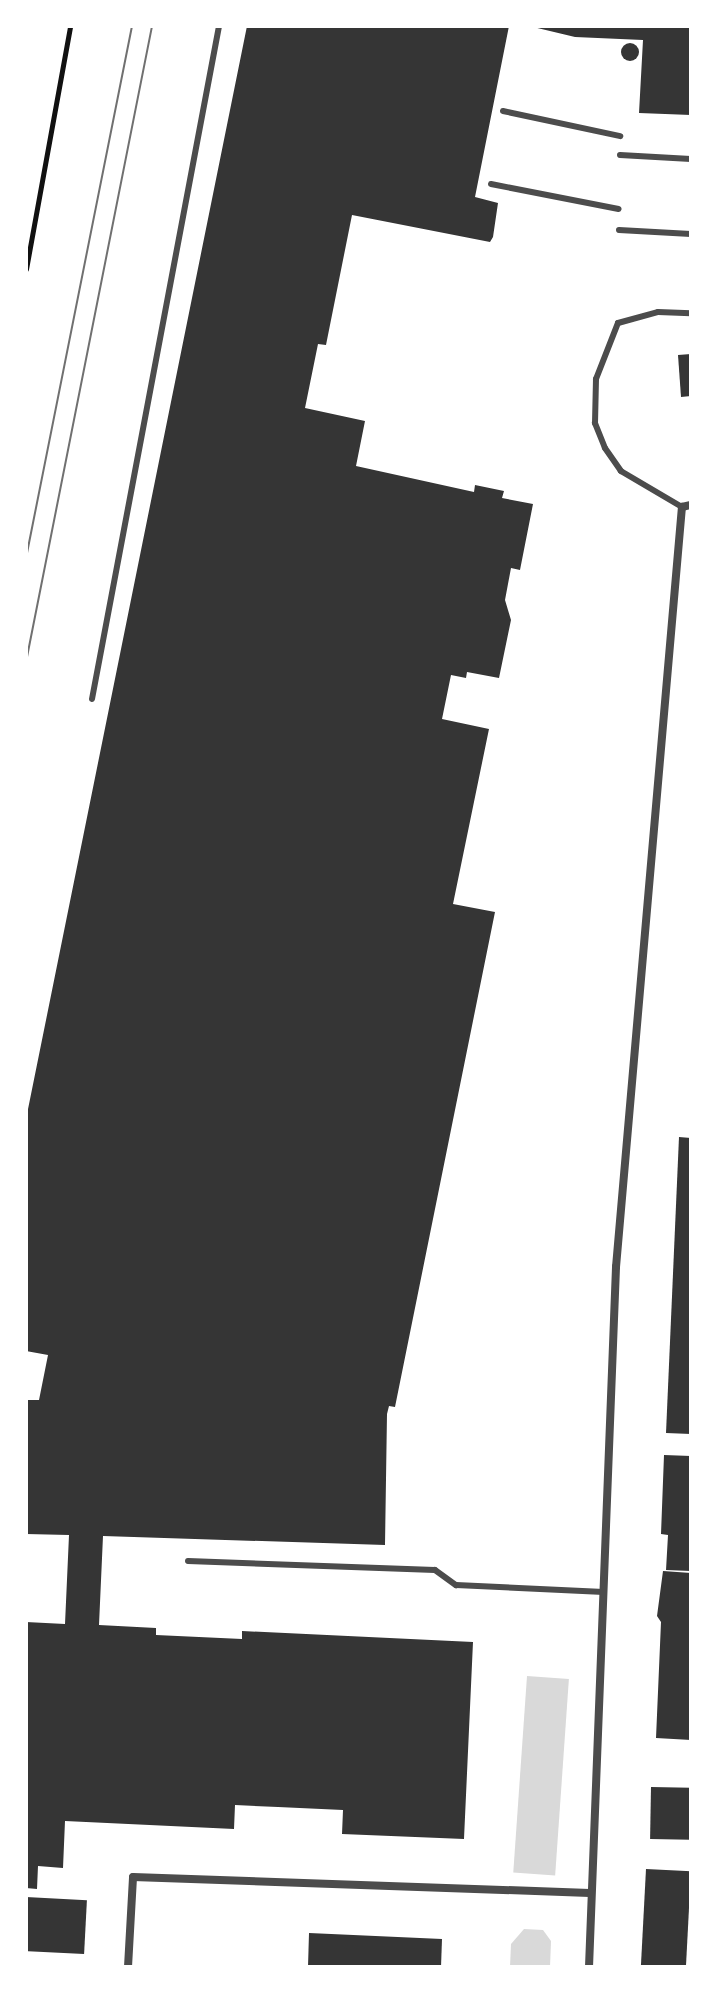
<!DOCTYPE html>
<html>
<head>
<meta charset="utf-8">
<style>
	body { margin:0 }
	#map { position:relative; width:717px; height:1993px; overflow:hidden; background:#fff; font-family:Helvetica,sans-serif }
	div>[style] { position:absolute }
	.water>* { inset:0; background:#d9d9d9; transform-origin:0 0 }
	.building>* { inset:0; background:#353535; transform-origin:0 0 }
	.round { border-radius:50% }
	.path>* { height:5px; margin:-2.5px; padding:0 2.5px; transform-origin:2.5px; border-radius:2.5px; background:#111 }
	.service>* { height:6px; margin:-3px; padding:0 3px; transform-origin:3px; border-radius:3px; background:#4c4c4c }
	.minor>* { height:8px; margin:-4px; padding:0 4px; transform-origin:4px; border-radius:4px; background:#4c4c4c }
	.tram>* { height:2px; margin:-1px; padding:0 1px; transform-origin:1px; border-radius:1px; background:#707070 }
	span { translate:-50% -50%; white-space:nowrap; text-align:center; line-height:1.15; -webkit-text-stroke:6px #fff; paint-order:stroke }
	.frame { position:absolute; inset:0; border:28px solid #fff; pointer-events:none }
</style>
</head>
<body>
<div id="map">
	<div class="water">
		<i style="left:527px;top:1676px;width:42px;height:197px;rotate:4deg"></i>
		<i style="clip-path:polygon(524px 1929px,543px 1930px,551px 1941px,550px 1967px,510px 1967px,511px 1944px)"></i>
	</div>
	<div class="building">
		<i style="clip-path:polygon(247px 26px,509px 26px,475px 197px,498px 203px,493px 237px,490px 242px,352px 215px,326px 345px,318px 344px,305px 408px,365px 421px,356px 466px,474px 492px,475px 485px,504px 491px,502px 498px,533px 504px,520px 570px,511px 568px,505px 600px,511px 620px,499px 678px,467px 672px,466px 678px,451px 675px,442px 719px,489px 729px,453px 904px,495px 912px,395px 1407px,389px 1406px,387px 1414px,385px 1545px,103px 1536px,99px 1625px,156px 1628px,156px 1635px,242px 1639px,242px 1631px,473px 1642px,464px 1839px,342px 1834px,343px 1810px,278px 1807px,235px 1805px,234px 1829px,65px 1821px,63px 1868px,38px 1866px,37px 1889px,26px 1888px,26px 1622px,65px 1624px,69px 1535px,26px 1534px,26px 1400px,39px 1400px,48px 1355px,26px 1351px,26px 1119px)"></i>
		<i style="clip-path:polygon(529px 26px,691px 26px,691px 115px,639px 113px,643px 40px,575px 37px)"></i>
		<i class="round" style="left:621px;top:43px;width:18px;height:18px"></i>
		<i style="clip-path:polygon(691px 354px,691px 396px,681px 397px,678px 355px)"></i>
		<i style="clip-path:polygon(679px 1137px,691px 1138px,691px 1434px,666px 1433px)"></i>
		<i style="clip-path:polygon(664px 1455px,691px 1456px,691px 1571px,666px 1570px,668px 1535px,661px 1534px)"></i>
		<i style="clip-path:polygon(663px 1571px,691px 1573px,691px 1740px,656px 1738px,661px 1622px,657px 1616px)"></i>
		<i style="left:651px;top:1787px;width:40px;height:52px;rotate:1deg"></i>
		<i style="left:646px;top:1869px;width:45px;height:98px;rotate:3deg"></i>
		<i style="left:26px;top:1897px;width:61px;height:54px;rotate:3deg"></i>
		<i style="clip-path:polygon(309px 1933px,442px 1939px,441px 1967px,308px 1967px)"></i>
	</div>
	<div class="path">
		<i style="left:26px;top:269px;width:247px;rotate:-79.7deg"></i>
	</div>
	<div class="service">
		<i style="left:503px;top:111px;width:120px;rotate:12.1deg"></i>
		<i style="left:620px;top:155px;width:71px;rotate:3.2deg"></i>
		<i style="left:491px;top:184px;width:130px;rotate:11.1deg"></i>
		<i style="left:619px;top:230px;width:72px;rotate:3.2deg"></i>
		<i style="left:682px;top:507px;width:71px;rotate:-149.5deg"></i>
		<i style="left:621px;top:471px;width:28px;rotate:-125deg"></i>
		<i style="left:605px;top:448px;width:27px;rotate:-112deg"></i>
		<i style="left:595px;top:423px;width:44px;rotate:-88.7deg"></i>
		<i style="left:596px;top:379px;width:60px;rotate:-68.6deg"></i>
		<i style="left:618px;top:323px;width:41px;rotate:-15.4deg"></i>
		<i style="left:658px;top:312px;width:33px;rotate:2deg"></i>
		<i style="left:92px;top:699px;width:685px;rotate:-79.31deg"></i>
		<i style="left:188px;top:1561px;width:247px;rotate:2.1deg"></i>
		<i style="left:435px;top:1570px;width:26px;rotate:36deg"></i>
		<i style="left:456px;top:1585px;width:148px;rotate:2.7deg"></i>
	</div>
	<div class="minor">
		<i style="left:128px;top:1967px;width:90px;rotate:-86.8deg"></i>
		<i style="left:133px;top:1877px;width:457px;rotate:2deg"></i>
		<i style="left:589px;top:1967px;width:701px;rotate:-87.79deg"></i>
		<i style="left:616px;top:1267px;width:763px;rotate:-85.04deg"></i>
		<i style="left:682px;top:507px;width:9px;rotate:-13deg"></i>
	</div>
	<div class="tram">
		<i style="left:26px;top:558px;width:542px;rotate:-78.73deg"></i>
		<i style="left:26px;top:662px;width:648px;rotate:-78.79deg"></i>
	</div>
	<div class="frame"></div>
</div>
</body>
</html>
